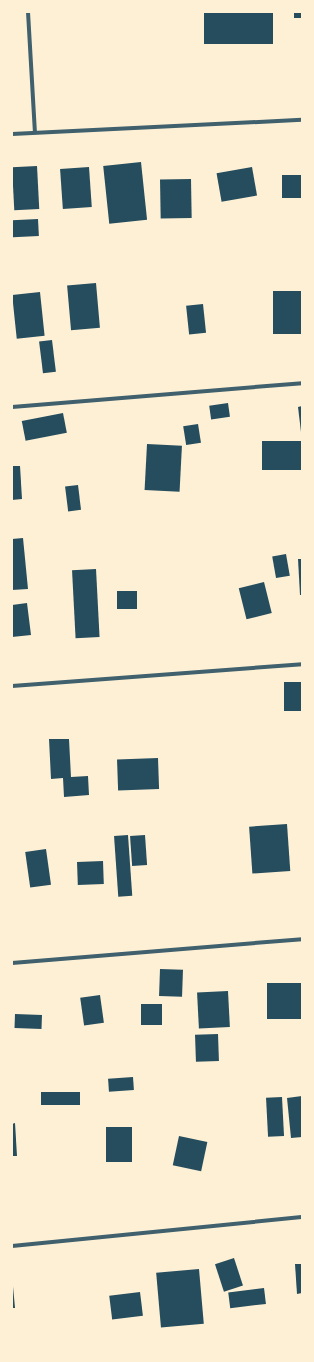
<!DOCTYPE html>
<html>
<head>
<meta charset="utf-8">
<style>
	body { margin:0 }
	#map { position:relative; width:314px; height:1362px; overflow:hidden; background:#fdf0d5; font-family:Ubuntu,sans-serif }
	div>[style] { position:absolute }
	.building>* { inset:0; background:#264d5e; transform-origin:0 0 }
	.minor>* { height:4px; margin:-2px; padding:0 2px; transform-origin:2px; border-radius:2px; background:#3f606c }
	span { translate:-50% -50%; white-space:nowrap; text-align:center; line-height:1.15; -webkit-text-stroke:3.5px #fdf0d5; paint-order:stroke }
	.frame { position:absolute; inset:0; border:13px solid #fdf0d5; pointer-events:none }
</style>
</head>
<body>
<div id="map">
	<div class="building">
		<i style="left:204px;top:12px;width:69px;height:32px"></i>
		<i style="left:294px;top:12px;width:8px;height:6px"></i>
		<i style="left:141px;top:162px;width:58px;height:38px;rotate:84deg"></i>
		<i style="left:37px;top:166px;width:43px;height:25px;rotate:87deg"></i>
		<i style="left:89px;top:167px;width:40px;height:29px;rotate:86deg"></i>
		<i style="left:252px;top:167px;width:29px;height:36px;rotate:80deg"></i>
		<i style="left:302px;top:175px;width:23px;height:20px;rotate:90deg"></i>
		<i style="left:191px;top:179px;width:39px;height:31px;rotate:89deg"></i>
		<i style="left:38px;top:219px;width:17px;height:26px;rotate:87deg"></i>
		<i style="left:96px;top:283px;width:45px;height:29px;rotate:85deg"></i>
		<i style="left:302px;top:291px;width:43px;height:29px;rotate:90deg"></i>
		<i style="left:40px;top:292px;width:44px;height:28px;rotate:84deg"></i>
		<i style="left:203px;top:304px;width:29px;height:17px;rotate:84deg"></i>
		<i style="left:52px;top:340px;width:32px;height:13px;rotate:83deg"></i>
		<i style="left:228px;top:403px;width:14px;height:19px;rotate:82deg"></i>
		<i style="clip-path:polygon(302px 406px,302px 432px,301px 432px,298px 407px)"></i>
		<i style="left:63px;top:413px;width:20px;height:42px;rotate:79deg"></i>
		<i style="left:198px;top:424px;width:19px;height:15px;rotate:81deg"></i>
		<i style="left:302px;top:441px;width:29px;height:40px;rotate:90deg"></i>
		<i style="left:147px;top:444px;width:35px;height:46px;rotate:3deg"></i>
		<i style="clip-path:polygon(12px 466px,20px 466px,22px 499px,12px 500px)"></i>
		<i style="left:78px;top:485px;width:25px;height:13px;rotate:83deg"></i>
		<i style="clip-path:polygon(23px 538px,28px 589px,12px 590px,12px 539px)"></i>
		<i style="left:286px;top:554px;width:22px;height:14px;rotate:80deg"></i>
		<i style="clip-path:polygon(298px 559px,302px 559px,302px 595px,300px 595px)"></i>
		<i style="left:96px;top:569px;width:68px;height:24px;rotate:87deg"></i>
		<i style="left:264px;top:582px;width:32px;height:26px;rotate:76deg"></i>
		<i style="left:117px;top:591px;width:20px;height:18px"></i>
		<i style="clip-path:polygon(27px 603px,31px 635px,12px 637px,12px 605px)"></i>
		<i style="left:302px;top:682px;width:29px;height:18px;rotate:90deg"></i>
		<i style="clip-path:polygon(49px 739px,69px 739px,71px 777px,88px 776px,89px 795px,64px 797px,63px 778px,51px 779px)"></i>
		<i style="left:158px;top:758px;width:31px;height:41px;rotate:88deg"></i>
		<i style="left:287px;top:824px;width:47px;height:38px;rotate:86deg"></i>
		<i style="left:128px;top:835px;width:61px;height:14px;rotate:86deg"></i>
		<i style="left:145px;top:835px;width:30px;height:15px;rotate:86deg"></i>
		<i style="left:46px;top:849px;width:36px;height:21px;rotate:82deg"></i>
		<i style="left:103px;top:861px;width:23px;height:26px;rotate:88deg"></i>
		<i style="left:160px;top:969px;width:23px;height:27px;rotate:2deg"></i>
		<i style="left:302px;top:983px;width:36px;height:35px;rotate:90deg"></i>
		<i style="left:228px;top:991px;width:36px;height:31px;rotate:87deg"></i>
		<i style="left:100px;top:995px;width:28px;height:20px;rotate:82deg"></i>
		<i style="left:162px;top:1004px;width:21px;height:21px;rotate:90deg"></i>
		<i style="left:15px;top:1014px;width:27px;height:14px;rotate:2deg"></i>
		<i style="left:218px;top:1034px;width:27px;height:23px;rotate:88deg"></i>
		<i style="left:133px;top:1077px;width:13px;height:25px;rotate:86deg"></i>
		<i style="left:80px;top:1092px;width:13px;height:39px;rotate:90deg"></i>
		<i style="clip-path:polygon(302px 1096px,302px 1137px,291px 1138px,287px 1098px)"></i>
		<i style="left:282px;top:1097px;width:39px;height:16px;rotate:87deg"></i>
		<i style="clip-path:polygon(15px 1123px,17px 1156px,12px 1156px,12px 1124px)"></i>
		<i style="left:132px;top:1127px;width:35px;height:26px;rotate:90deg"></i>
		<i style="left:179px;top:1136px;width:29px;height:30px;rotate:12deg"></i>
		<i style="left:234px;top:1258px;width:29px;height:20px;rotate:72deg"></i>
		<i style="clip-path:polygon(295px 1264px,302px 1264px,302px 1293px,297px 1294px)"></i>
		<i style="left:199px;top:1269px;width:55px;height:43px;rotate:85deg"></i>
		<i style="clip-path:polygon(12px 1276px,15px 1308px,12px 1308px)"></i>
		<i style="left:264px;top:1288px;width:16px;height:36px;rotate:83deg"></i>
		<i style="left:140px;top:1292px;width:24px;height:31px;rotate:83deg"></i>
	</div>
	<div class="minor">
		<i style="left:28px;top:12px;width:120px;rotate:86.7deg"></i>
		<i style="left:12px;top:134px;width:290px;rotate:-2.8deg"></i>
		<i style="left:12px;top:407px;width:291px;rotate:-4.7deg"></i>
		<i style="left:12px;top:686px;width:291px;rotate:-4.3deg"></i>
		<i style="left:12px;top:963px;width:291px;rotate:-4.7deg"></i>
		<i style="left:12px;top:1246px;width:291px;rotate:-5.7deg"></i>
	</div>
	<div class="frame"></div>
</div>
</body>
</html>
